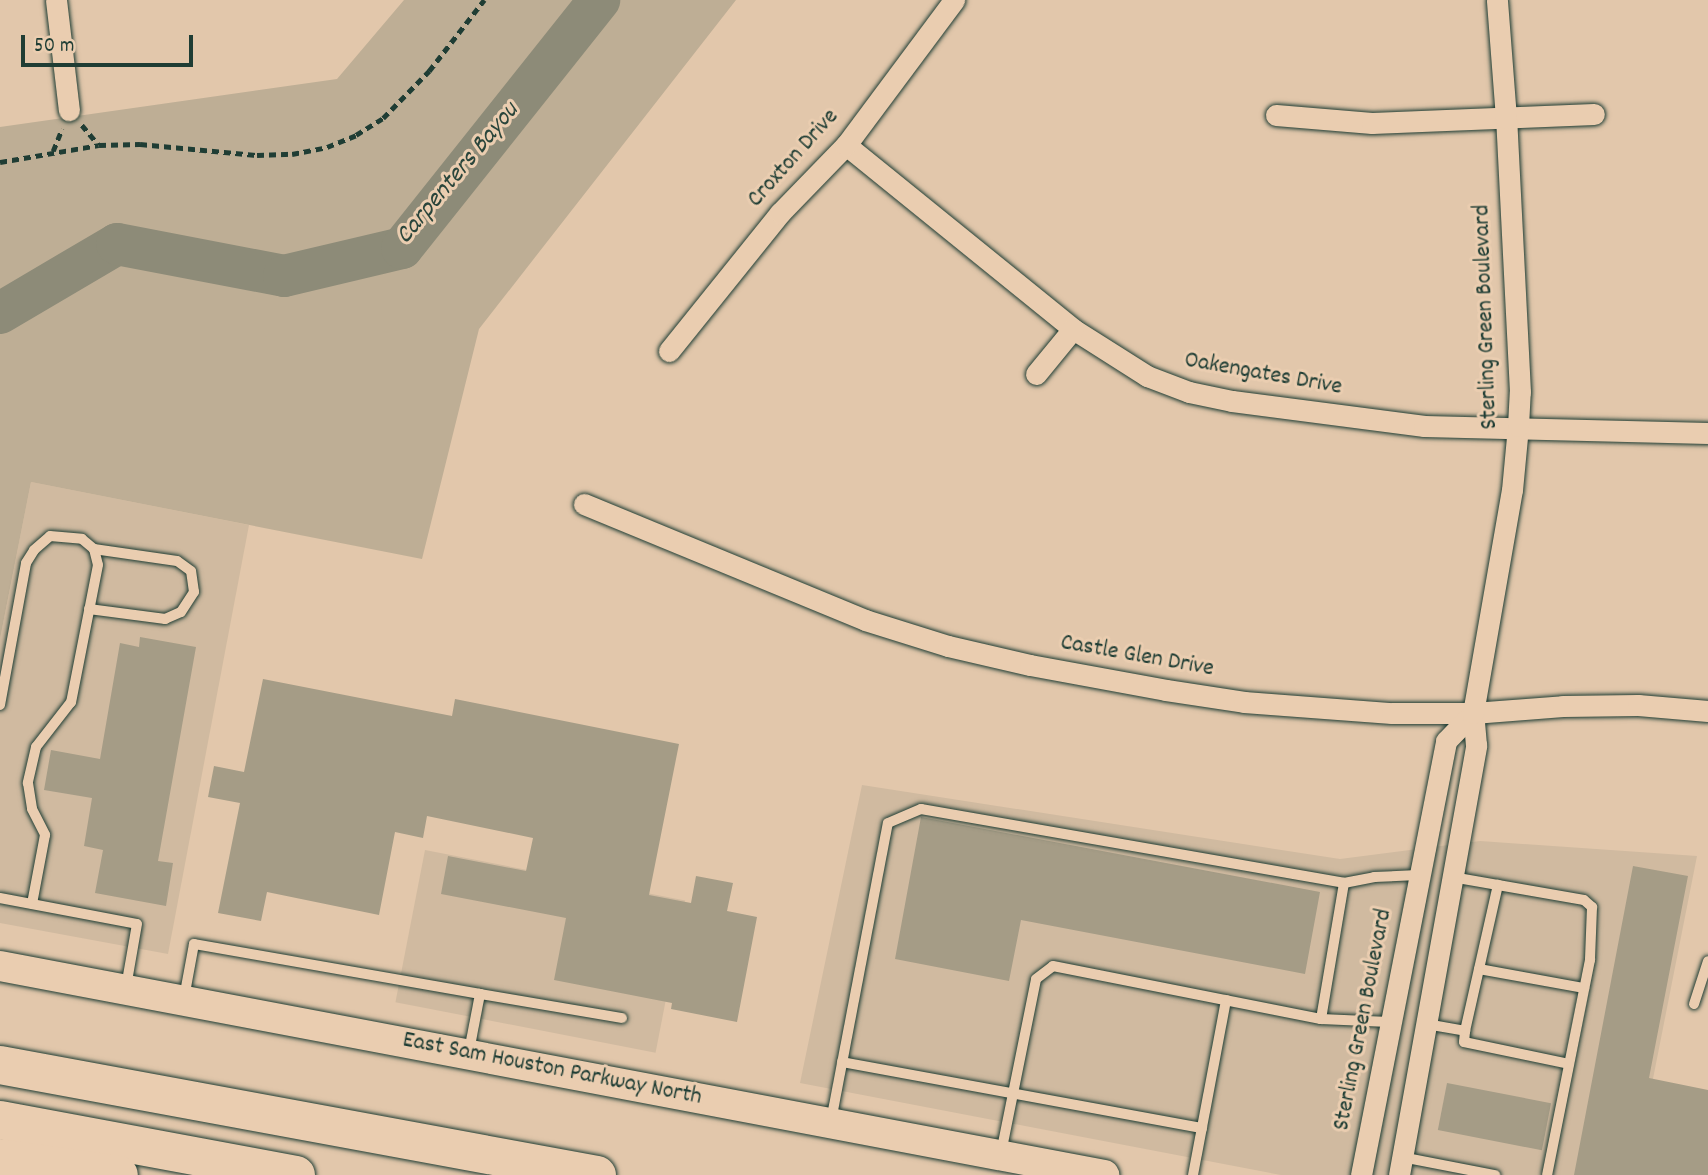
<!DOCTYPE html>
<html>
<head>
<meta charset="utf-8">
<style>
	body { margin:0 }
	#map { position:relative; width:1708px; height:1175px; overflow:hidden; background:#e2c7ab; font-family:Dekko,sans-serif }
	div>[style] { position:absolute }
	.built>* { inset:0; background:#d0baa0; transform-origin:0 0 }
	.green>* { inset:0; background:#beae95 }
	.river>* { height:42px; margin:-21px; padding:0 21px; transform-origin:21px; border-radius:21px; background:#8d8b78 }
	.building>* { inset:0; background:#a59c86; transform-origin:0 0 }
	.path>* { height:4.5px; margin-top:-2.25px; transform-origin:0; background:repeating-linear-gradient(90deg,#1f3d34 0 7px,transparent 0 12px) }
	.roads { filter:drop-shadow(0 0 2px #1f3d34) drop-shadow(0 0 2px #1f3d34) }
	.service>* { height:10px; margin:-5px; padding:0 5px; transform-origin:5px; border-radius:5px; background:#eacdb0 }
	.minor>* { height:21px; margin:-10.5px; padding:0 10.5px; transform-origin:10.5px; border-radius:10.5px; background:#eacdb0 }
	.secondary>* { height:30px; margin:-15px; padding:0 15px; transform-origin:15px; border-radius:15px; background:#eacdb0 }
	.motorway>* { height:38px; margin:-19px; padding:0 19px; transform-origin:19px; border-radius:19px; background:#eacdb0 }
	span { translate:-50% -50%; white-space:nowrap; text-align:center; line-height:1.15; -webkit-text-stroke:6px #eacdb0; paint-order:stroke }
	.street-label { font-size:24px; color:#1f3d34 }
	.water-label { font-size:26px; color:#2a453b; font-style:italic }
	.scale { position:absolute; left:21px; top:35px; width:172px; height:32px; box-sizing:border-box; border:4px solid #1f3d34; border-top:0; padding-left:9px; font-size:21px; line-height:24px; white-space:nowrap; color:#1f3d34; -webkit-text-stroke:5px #eacdb0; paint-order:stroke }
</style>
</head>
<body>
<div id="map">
	<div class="built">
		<i style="clip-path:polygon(31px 482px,249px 525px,168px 954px,0 923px,0 639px)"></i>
		<i style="clip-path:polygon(862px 785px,1340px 859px,1480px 841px,1697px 856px,1634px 1175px,1281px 1175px,800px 1083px)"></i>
		<i style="left:425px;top:850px;width:265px;height:155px;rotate:11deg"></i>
	</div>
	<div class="green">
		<i style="clip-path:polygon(404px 0,736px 0,479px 329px,422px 559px,31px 482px,0 639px,0 127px,337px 79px)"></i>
	</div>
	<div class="river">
		<i style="left:0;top:313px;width:136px;rotate:-30.5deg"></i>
		<i style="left:117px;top:244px;width:170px;rotate:10.8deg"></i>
		<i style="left:284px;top:276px;width:121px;rotate:-13.3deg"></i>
		<i style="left:402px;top:248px;width:317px;rotate:-51.5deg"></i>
	</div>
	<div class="building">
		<i style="clip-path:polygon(140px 637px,196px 647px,158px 861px,173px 863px,166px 906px,95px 893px,103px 850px,84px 846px,92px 798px,44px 790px,51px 750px,100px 759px,120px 643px,139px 647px)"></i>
		<i style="clip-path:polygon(263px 679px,452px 716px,455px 699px,679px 744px,649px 895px,691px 903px,696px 876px,733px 883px,727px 911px,757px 917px,737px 1022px,671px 1009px,672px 1003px,554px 980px,566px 918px,441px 894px,448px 856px,526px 871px,533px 838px,427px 816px,423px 838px,395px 832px,379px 915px,267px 892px,261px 921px,218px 913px,240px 803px,208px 797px,214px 766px,244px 772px)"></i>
		<i style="clip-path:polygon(921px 817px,1320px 892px,1305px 974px,1021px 920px,1009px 981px,895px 959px)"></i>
		<i style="clip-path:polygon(1633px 866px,1688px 876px,1649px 1078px,1708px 1090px,1708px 1175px,1574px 1175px)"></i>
		<i style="left:1447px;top:1083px;width:106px;height:48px;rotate:11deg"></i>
	</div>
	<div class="path">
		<i style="left:82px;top:125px;width:26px;rotate:50deg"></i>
		<i style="left:53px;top:151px;width:24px;rotate:-68deg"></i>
		<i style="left:0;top:162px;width:100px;rotate:-9.7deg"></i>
		<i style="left:99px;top:145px;width:41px;rotate:-1.4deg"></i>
		<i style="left:140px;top:144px;width:118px;rotate:5.4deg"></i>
		<i style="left:257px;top:155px;width:35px;rotate:-2deg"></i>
		<i style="left:292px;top:154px;width:36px;rotate:-11deg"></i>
		<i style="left:327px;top:147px;width:31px;rotate:-22deg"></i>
		<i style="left:356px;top:135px;width:32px;rotate:-32deg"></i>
		<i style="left:383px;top:118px;width:66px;rotate:-45.6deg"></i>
		<i style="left:429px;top:71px;width:90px;rotate:-52.2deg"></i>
	</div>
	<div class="roads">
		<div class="service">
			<i style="left:89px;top:609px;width:77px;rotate:7.5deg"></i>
			<i style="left:165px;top:619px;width:17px;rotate:-24deg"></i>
			<i style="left:181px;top:612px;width:24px;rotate:-57deg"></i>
			<i style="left:194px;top:592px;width:21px;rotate:-98deg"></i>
			<i style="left:191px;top:571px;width:17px;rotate:-144deg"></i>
			<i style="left:177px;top:561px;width:84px;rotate:-171.8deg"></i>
			<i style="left:0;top:705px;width:144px;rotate:-79.6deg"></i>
			<i style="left:26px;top:563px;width:15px;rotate:-58deg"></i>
			<i style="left:34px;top:550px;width:21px;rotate:-41deg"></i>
			<i style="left:50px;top:536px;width:32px;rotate:5deg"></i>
			<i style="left:82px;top:539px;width:16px;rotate:40deg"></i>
			<i style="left:94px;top:549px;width:16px;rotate:76deg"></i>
			<i style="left:98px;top:565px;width:140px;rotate:101.1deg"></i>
			<i style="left:71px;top:702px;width:57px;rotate:127.9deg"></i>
			<i style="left:36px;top:747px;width:37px;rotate:103deg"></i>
			<i style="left:28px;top:783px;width:26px;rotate:81deg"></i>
			<i style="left:32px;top:809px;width:29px;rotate:63deg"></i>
			<i style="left:45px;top:835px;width:70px;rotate:100.7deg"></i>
			<i style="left:1452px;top:877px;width:134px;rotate:9.9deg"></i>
			<i style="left:1584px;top:900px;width:11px;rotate:41deg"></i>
			<i style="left:1592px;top:907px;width:53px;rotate:92.2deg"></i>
			<i style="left:1590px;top:960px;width:219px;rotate:101.3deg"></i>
			<i style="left:0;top:898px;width:139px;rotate:10.7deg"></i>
			<i style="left:137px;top:924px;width:64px;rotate:99.9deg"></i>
			<i style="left:1479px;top:969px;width:107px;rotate:10.3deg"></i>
			<i style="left:480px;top:994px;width:144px;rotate:9.6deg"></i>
			<i style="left:184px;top:998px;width:55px;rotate:-79.5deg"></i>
			<i style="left:194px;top:944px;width:290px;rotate:9.9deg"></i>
			<i style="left:480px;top:994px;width:58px;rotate:100.9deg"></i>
			<i style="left:1694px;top:1004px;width:45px;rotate:-72deg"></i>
			<i style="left:1321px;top:1019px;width:138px;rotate:-80.4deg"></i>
			<i style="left:1426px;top:1024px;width:40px;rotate:10deg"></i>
			<i style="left:1465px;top:1031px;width:11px;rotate:95deg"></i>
			<i style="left:1464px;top:1042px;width:107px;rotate:11.8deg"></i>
			<i style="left:1465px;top:1031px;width:150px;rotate:-77.3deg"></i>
			<i style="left:842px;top:1062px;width:366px;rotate:10.4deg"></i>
			<i style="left:831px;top:1121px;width:303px;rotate:-79.2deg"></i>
			<i style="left:888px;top:823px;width:36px;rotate:-23deg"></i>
			<i style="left:921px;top:809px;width:429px;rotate:9.9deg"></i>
			<i style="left:1344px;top:883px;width:31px;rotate:-11deg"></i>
			<i style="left:1374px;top:877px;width:44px;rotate:-2.6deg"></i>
			<i style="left:1001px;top:1153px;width:177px;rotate:-78.6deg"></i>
			<i style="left:1036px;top:979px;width:21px;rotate:-37deg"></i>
			<i style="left:1053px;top:966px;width:273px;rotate:11.2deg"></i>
			<i style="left:1321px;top:1019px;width:68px;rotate:2.5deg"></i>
			<i style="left:1402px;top:1157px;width:95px;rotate:11deg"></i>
			<i style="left:1193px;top:1175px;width:178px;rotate:-79.3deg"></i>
		</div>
		<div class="minor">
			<i style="left:56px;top:0;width:111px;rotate:83.3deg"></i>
			<i style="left:1276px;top:115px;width:96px;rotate:4.8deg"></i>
			<i style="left:1372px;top:123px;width:222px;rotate:-2.3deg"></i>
			<i style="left:846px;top:145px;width:292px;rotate:39deg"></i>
			<i style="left:1073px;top:329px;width:88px;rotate:32.4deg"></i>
			<i style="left:1147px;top:376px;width:45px;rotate:20.9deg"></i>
			<i style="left:1189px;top:392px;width:44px;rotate:11.8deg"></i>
			<i style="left:1232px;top:401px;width:194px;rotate:7.4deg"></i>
			<i style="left:1424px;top:426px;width:284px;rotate:1.4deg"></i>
			<i style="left:669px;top:351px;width:177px;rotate:-51.2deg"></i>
			<i style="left:780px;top:213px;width:95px;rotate:-45.9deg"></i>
			<i style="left:846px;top:145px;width:181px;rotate:-53.3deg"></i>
			<i style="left:1036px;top:374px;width:58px;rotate:-50.6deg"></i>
			<i style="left:584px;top:504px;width:304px;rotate:22.4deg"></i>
			<i style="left:865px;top:620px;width:87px;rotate:17.4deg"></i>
			<i style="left:948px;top:646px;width:84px;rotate:13deg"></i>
			<i style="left:1030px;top:665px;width:138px;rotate:10.4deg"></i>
			<i style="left:1166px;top:690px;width:79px;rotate:8.7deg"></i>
			<i style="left:1244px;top:702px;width:148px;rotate:4.3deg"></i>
			<i style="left:1392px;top:713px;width:81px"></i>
			<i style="left:1473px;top:713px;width:90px;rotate:-4.4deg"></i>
			<i style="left:1563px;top:706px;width:75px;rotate:-0.8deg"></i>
			<i style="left:1638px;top:705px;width:70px;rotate:4.9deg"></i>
			<i style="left:1361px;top:1175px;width:442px;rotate:-78.9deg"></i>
			<i style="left:1446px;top:741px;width:39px;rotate:-46deg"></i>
			<i style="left:1399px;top:1175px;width:437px;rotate:-79.8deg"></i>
			<i style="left:1476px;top:745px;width:32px;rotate:-95deg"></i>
			<i style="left:1473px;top:713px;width:226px;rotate:-80.1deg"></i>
			<i style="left:1512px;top:490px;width:64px;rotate:-84.6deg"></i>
			<i style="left:1518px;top:426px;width:34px;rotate:-87deg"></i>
			<i style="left:1520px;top:392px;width:274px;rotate:-92.9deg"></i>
			<i style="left:1506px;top:118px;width:118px;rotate:-94.4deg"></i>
		</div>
		<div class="secondary">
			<i style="left:0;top:966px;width:1124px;rotate:10.72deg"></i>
		</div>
		<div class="motorway">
			<i style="left:0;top:1065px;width:607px;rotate:10.44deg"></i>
			<i style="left:0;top:1120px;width:301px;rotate:10.5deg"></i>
			<i style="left:0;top:1158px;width:120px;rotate:8.1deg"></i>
		</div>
	</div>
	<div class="street-label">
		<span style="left:794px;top:159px;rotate:-48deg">Croxton Drive</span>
		<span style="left:1487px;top:317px;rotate:-92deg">Sterling Green Boulevard</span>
		<span style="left:1263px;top:375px;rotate:10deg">Oakengates Drive</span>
		<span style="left:1137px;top:657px;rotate:10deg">Castle Glen Drive</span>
		<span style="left:1364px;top:1020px;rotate:-79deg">Sterling Green Boulevard</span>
		<span style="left:552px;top:1070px;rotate:11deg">East Sam Houston Parkway North</span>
	</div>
	<div class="water-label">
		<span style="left:458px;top:174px;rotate:-50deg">Carpenters Bayou</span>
	</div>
	<div class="scale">50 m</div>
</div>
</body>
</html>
